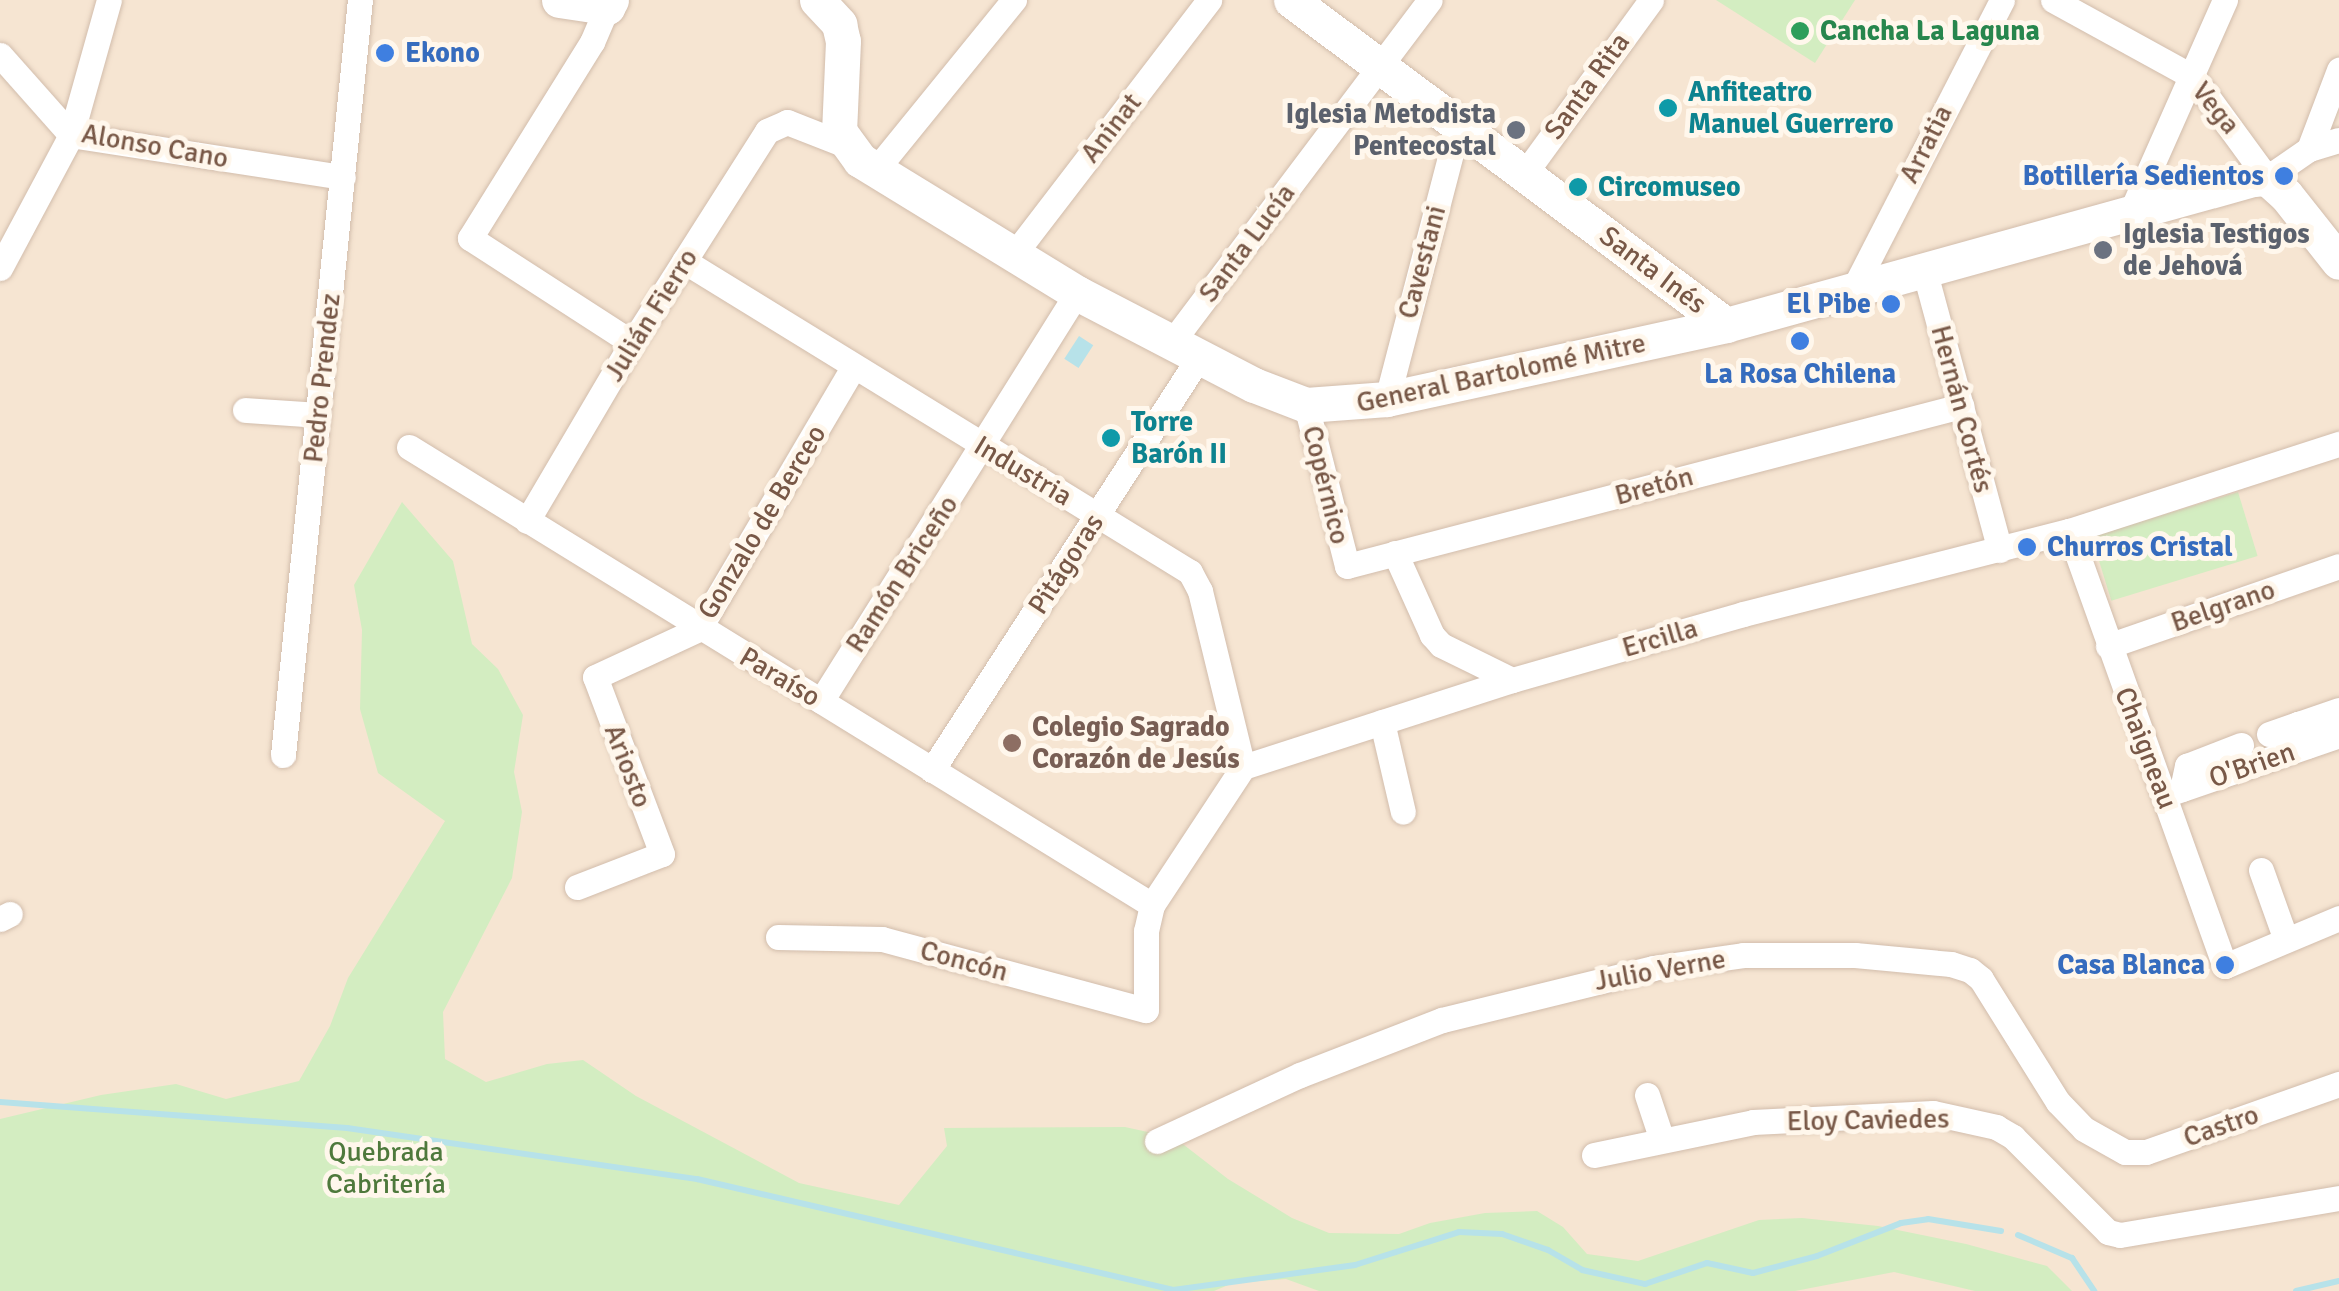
<!DOCTYPE html>
<html>
<head>
<meta charset="utf-8">
<style>
	body { margin:0 }
	#map { position:relative; width:2339px; height:1291px; overflow:hidden; background:#fef4e4; font-family:Signika,sans-serif }
	div>[style] { position:absolute }
	.residential>* { inset:0; background:#f6e5d2 }
	.green>* { inset:0; background:#d3edc1; transform-origin:0 0 }
	.water>* { inset:0; background:#b7e2e9; transform-origin:0 0 }
	.stream>* { height:6px; margin:-3px; padding:0 3px; transform-origin:3px; border-radius:3px; background:#b7e2e9 }
	.roads { filter:drop-shadow(0 0 2px #d2bdac) drop-shadow(0 0 2px #d2bdac) }
	.street>* { height:25px; margin:-12.5px; padding:0 12.5px; transform-origin:12.5px; border-radius:12.5px; background:#fff }
	.secondary>* { height:35px; margin:-17.5px; padding:0 17.5px; transform-origin:17.5px; border-radius:17.5px; background:#fff }
	.dots>* { width:28px; height:28px; translate:-50% -50%; box-sizing:border-box; border:5px solid #fff7ec; border-radius:50% }
	span { translate:-50% -50%; white-space:nowrap; text-align:center; line-height:1.15; -webkit-text-stroke:10px #fff7ec; paint-order:stroke }
	.leisure-label { font-size:28px; color:#27864d; font-weight:700 }
	.left { translate:0 -50%; text-align:left }
	.shop-label { font-size:28px; color:#366cbe; font-weight:700 }
	.right { translate:-100% -50%; text-align:right }
	.street-label { font-size:28px; color:#785847 }
	.culture-label { font-size:28px; color:#0d838f; font-weight:700 }
	.worship-label { font-size:28px; color:#5b616d; font-weight:700 }
	.education-label { font-size:28px; color:#785e54; font-weight:700 }
	.park-label { font-size:28px; color:#4e793c }
</style>
</head>
<body>
<div id="map">
	<div class="residential">
		<i style="clip-path:polygon(0 0,2339px 0,2339px 1291px,2064px 1291px,2044px 1273px,1638px 1268px,1401px 1241px,1328px 1240px,955px 1148px,903px 1213px,797px 1190px,485px 1090px,438px 1063px,455px 819px,304px 1088px,226px 1106px,0 1127px)"></i>
		<i style="clip-path:polygon(1895px 1264px,1998px 1291px,1766px 1291px)"></i>
		<i style="clip-path:polygon(1287px 1272px,1353px 1291px,1194px 1291px)"></i>
	</div>
	<div class="green">
		<i style="clip-path:polygon(1716px 0,1855px 0,1815px 63px)"></i>
		<i style="left:2238px;top:492px;width:67px;height:153px;rotate:73deg"></i>
		<i style="clip-path:polygon(402px 502px,453px 561px,472px 644px,498px 669px,523px 715px,514px 772px,522px 812px,512px 878px,443px 1012px,445px 1059px,486px 1082px,547px 1064px,583px 1060px,636px 1096px,799px 1183px,899px 1205px,947px 1146px,944px 1128px,1125px 1127px,1175px 1138px,1228px 1179px,1292px 1218px,1329px 1233px,1399px 1234px,1430px 1223px,1485px 1213px,1537px 1211px,1563px 1227px,1587px 1254px,1638px 1261px,1759px 1220px,1802px 1218px,1878px 1226px,1966px 1244px,2047px 1266px,2072px 1291px,1975px 1291px,1894px 1272px,1795px 1291px,1319px 1291px,1286px 1279px,1233px 1283px,1214px 1291px,0 1291px,0 1119px,101px 1095px,176px 1084px,226px 1099px,299px 1081px,330px 1026px,348px 978px,445px 821px,378px 773px,360px 709px,362px 630px,354px 585px)"></i>
	</div>
	<div class="water">
		<i style="left:1079px;top:336px;width:17px;height:27px;rotate:33deg"></i>
	</div>
	<div class="stream">
		<i style="left:0;top:1102px;width:348px;rotate:4.3deg"></i>
		<i style="left:347px;top:1128px;width:354px;rotate:8.3deg"></i>
		<i style="left:697px;top:1179px;width:489px;rotate:13.1deg"></i>
		<i style="left:1173px;top:1290px;width:184px;rotate:-7.8deg"></i>
		<i style="left:1355px;top:1265px;width:109px;rotate:-17.6deg"></i>
		<i style="left:1459px;top:1232px;width:43px;rotate:2.7deg"></i>
		<i style="left:1502px;top:1234px;width:49px;rotate:19.2deg"></i>
		<i style="left:1548px;top:1250px;width:39px;rotate:30deg"></i>
		<i style="left:1582px;top:1270px;width:65px;rotate:12.5deg"></i>
		<i style="left:1645px;top:1284px;width:65px;rotate:-18.7deg"></i>
		<i style="left:1707px;top:1263px;width:47px;rotate:12.3deg"></i>
		<i style="left:1753px;top:1273px;width:66px;rotate:-14.9deg"></i>
		<i style="left:1817px;top:1256px;width:90px;rotate:-21.4deg"></i>
		<i style="left:1901px;top:1223px;width:27px;rotate:-8deg"></i>
		<i style="left:1928px;top:1219px;width:74px;rotate:9.3deg"></i>
		<i style="left:2018px;top:1235px;width:59px;rotate:23.1deg"></i>
		<i style="left:2072px;top:1258px;width:40px;rotate:56deg"></i>
		<i style="left:2296px;top:1291px;width:44px;rotate:-13.1deg"></i>
	</div>
	<div class="roads">
		<div class="street">
			<i style="left:2053px;top:0;width:160px;rotate:28.8deg"></i>
			<i style="left:2193px;top:77px;width:125px;rotate:53.8deg"></i>
			<i style="left:2267px;top:178px;width:51px;rotate:-34.6deg"></i>
			<i style="left:2309px;top:149px;width:85px;rotate:-69.2deg"></i>
			<i style="left:607px;top:7px;width:38px;rotate:113deg"></i>
			<i style="left:592px;top:42px;width:231px;rotate:121.9deg"></i>
			<i style="left:470px;top:238px;width:193px;rotate:32.9deg"></i>
			<i style="left:0;top:55px;width:107px;rotate:48.4deg"></i>
			<i style="left:71px;top:135px;width:275px;rotate:8.8deg"></i>
			<i style="left:2309px;top:149px;width:31px;rotate:-17deg"></i>
			<i style="left:874px;top:172px;width:222px;rotate:-50.9deg"></i>
			<i style="left:1525px;top:173px;width:214px;rotate:-53.9deg"></i>
			<i style="left:2131px;top:212px;width:232px;rotate:-66.1deg"></i>
			<i style="left:1012px;top:257px;width:324px;rotate:-52.5deg"></i>
			<i style="left:684px;top:261px;width:594px;rotate:31.58deg"></i>
			<i style="left:1190px;top:572px;width:21px;rotate:62deg"></i>
			<i style="left:1200px;top:591px;width:181px;rotate:76.3deg"></i>
			<i style="left:0;top:268px;width:151px;rotate:-61.9deg"></i>
			<i style="left:71px;top:135px;width:140px;rotate:-74.3deg"></i>
			<i style="left:1924px;top:269px;width:291px;rotate:74.9deg"></i>
			<i style="left:1853px;top:290px;width:326px;rotate:-62.8deg"></i>
			<i style="left:1172px;top:342px;width:428px;rotate:-53deg"></i>
			<i style="left:1387px;top:399px;width:282px;rotate:-75.4deg"></i>
			<i style="left:1306px;top:405px;width:166px;rotate:75.7deg"></i>
			<i style="left:1347px;top:566px;width:635px;rotate:-14.61deg"></i>
			<i style="left:245px;top:410px;width:73px;rotate:3.9deg"></i>
			<i style="left:409px;top:447px;width:873px;rotate:31.65deg"></i>
			<i style="left:527px;top:521px;width:207px;rotate:-59.5deg"></i>
			<i style="left:632px;top:343px;width:251px;rotate:-57.5deg"></i>
			<i style="left:767px;top:131px;width:22px;rotate:-24deg"></i>
			<i style="left:787px;top:122px;width:66px;rotate:21.5deg"></i>
			<i style="left:2069px;top:531px;width:462px;rotate:70.3deg"></i>
			<i style="left:2225px;top:966px;width:124px;rotate:-22.8deg"></i>
			<i style="left:1395px;top:553px;width:90px;rotate:65.7deg"></i>
			<i style="left:1432px;top:635px;width:13px;rotate:48deg"></i>
			<i style="left:1441px;top:645px;width:79px;rotate:26.2deg"></i>
			<i style="left:2108px;top:646px;width:244px;rotate:-19.1deg"></i>
			<i style="left:821px;top:701px;width:482px;rotate:-57.9deg"></i>
			<i style="left:1382px;top:722px;width:92px;rotate:76.9deg"></i>
			<i style="left:2269px;top:734px;width:31px;rotate:-19deg"></i>
			<i style="left:2307px;top:746px;width:24px;rotate:-112deg"></i>
			<i style="left:2298px;top:724px;width:43px;rotate:-18.9deg"></i>
			<i style="left:283px;top:755px;width:759px;rotate:-84.18deg"></i>
			<i style="left:932px;top:770px;width:492px;rotate:-57.1deg"></i>
			<i style="left:2182px;top:789px;width:24px;rotate:-78deg"></i>
			<i style="left:2187px;top:766px;width:58px;rotate:-21.3deg"></i>
			<i style="left:2165px;top:795px;width:184px;rotate:-19deg"></i>
			<i style="left:2261px;top:870px;width:74px;rotate:70.3deg"></i>
			<i style="left:577px;top:887px;width:91px;rotate:-21.2deg"></i>
			<i style="left:662px;top:854px;width:189px;rotate:-110.7deg"></i>
			<i style="left:595px;top:677px;width:115px;rotate:-24.8deg"></i>
			<i style="left:699px;top:629px;width:303px;rotate:-59.5deg"></i>
			<i style="left:0;top:919px;width:11px;rotate:-27deg"></i>
			<i style="left:778px;top:937px;width:104px;rotate:1.1deg"></i>
			<i style="left:882px;top:939px;width:273px;rotate:15.1deg"></i>
			<i style="left:1146px;top:1010px;width:79px;rotate:-90deg"></i>
			<i style="left:1146px;top:931px;width:27px;rotate:-77deg"></i>
			<i style="left:1152px;top:905px;width:165px;rotate:-56.6deg"></i>
			<i style="left:1243px;top:767px;width:283px;rotate:-17.9deg"></i>
			<i style="left:1512px;top:680px;width:240px;rotate:-15.9deg"></i>
			<i style="left:1743px;top:614px;width:336px;rotate:-14.3deg"></i>
			<i style="left:2069px;top:531px;width:284px;rotate:-17.9deg"></i>
			<i style="left:1647px;top:1095px;width:44px;rotate:71.6deg"></i>
			<i style="left:1157px;top:1141px;width:157px;rotate:-24.8deg"></i>
			<i style="left:1300px;top:1075px;width:152px;rotate:-21.2deg"></i>
			<i style="left:1442px;top:1020px;width:217px;rotate:-13.8deg"></i>
			<i style="left:1653px;top:968px;width:91px;rotate:-8.2deg"></i>
			<i style="left:1743px;top:955px;width:112px"></i>
			<i style="left:1855px;top:955px;width:96px;rotate:5.4deg"></i>
			<i style="left:1951px;top:964px;width:20px;rotate:18deg"></i>
			<i style="left:1970px;top:970px;width:14px;rotate:39deg"></i>
			<i style="left:1981px;top:979px;width:145px;rotate:58deg"></i>
			<i style="left:2058px;top:1102px;width:37px;rotate:46deg"></i>
			<i style="left:2084px;top:1129px;width:47px;rotate:29.3deg"></i>
			<i style="left:2125px;top:1152px;width:21px"></i>
			<i style="left:2146px;top:1152px;width:205px;rotate:-19.4deg"></i>
			<i style="left:1594px;top:1155px;width:162px;rotate:-11.7deg"></i>
			<i style="left:1753px;top:1122px;width:180px;rotate:-2.9deg"></i>
			<i style="left:1933px;top:1113px;width:65px;rotate:12.5deg"></i>
			<i style="left:1996px;top:1127px;width:20px;rotate:30deg"></i>
			<i style="left:2013px;top:1137px;width:134px;rotate:45deg"></i>
			<i style="left:2108px;top:1232px;width:12px;rotate:14deg"></i>
			<i style="left:2120px;top:1235px;width:222px;rotate:-9.6deg"></i>
		</div>
		<div class="secondary">
			<i style="left:559px;top:0;width:49px;rotate:8.3deg"></i>
			<i style="left:607px;top:7px;width:8px;rotate:-60deg"></i>
			<i style="left:817px;top:0;width:33px;rotate:47deg"></i>
			<i style="left:839px;top:24px;width:17px;rotate:77deg"></i>
			<i style="left:843px;top:41px;width:90px;rotate:92.5deg"></i>
			<i style="left:839px;top:131px;width:36px;rotate:54deg"></i>
			<i style="left:860px;top:160px;width:255px;rotate:31.5deg"></i>
			<i style="left:1077px;top:293px;width:199px;rotate:27.5deg"></i>
			<i style="left:1254px;top:385px;width:56px;rotate:21deg"></i>
			<i style="left:1306px;top:405px;width:81px;rotate:-4.2deg"></i>
			<i style="left:1387px;top:399px;width:347px;rotate:-12.3deg"></i>
			<i style="left:1726px;top:325px;width:547px;rotate:-15.48deg"></i>
			<i style="left:2253px;top:179px;width:14px;rotate:-4deg"></i>
			<i style="left:2267px;top:178px;width:25px;rotate:42deg"></i>
			<i style="left:2286px;top:195px;width:85px;rotate:51.7deg"></i>
			<i style="left:1291px;top:0;width:543px;rotate:36.76deg"></i>
		</div>
	</div>
	<div class="dots">
		<i style="left:1800px;top:31px;background:#2e9e5b"></i>
		<i style="left:385px;top:53px;background:#3f7fe0"></i>
		<i style="left:1668px;top:108px;background:#0f9aa8"></i>
		<i style="left:1516px;top:130px;background:#6b7280"></i>
		<i style="left:2284px;top:176px;background:#3f7fe0"></i>
		<i style="left:1578px;top:187px;background:#0f9aa8"></i>
		<i style="left:2103px;top:250px;background:#6b7280"></i>
		<i style="left:1891px;top:304px;background:#3f7fe0"></i>
		<i style="left:1800px;top:341px;background:#3f7fe0"></i>
		<i style="left:1111px;top:438px;background:#0f9aa8"></i>
		<i style="left:2027px;top:547px;background:#3f7fe0"></i>
		<i style="left:1012px;top:743px;background:#8d6e63"></i>
		<i style="left:2225px;top:965px;background:#3f7fe0"></i>
	</div>
	<div class="leisure-label">
		<span class="left" style="left:1820px;top:31px">Cancha La Laguna</span>
	</div>
	<div class="shop-label">
		<span class="left" style="left:405px;top:53px">Ekono</span>
		<span class="right" style="left:2264px;top:176px">Botillería Sedientos</span>
		<span class="right" style="left:1871px;top:304px">El Pibe</span>
		<span style="left:1800px;top:374px">La Rosa Chilena</span>
		<span class="left" style="left:2047px;top:547px">Churros Cristal</span>
		<span class="right" style="left:2205px;top:965px">Casa Blanca</span>
	</div>
	<div class="street-label">
		<span style="left:1587px;top:86px;rotate:-54deg">Santa Rita</span>
		<span style="left:2216px;top:108px;rotate:51deg">Vega</span>
		<span style="left:1111px;top:128px;rotate:-52deg">Aninat</span>
		<span style="left:1926px;top:144px;rotate:-63deg">Arratia</span>
		<span style="left:155px;top:146px;rotate:10deg">Alonso Cano</span>
		<span style="left:1247px;top:243px;rotate:-53deg">Santa Lucía</span>
		<span style="left:1422px;top:262px;rotate:-75deg">Cavestani</span>
		<span style="left:1653px;top:270px;rotate:37deg">Santa Inés</span>
		<span style="left:651px;top:315px;rotate:-58deg">Julián Fierro</span>
		<span style="left:1501px;top:373px;rotate:-12deg">General Bartolomé Mitre</span>
		<span style="left:322px;top:378px;rotate:-84deg">Pedro Prendez</span>
		<span style="left:1962px;top:409px;rotate:75deg">Hernán Cortés</span>
		<span style="left:1023px;top:471px;rotate:31deg">Industria</span>
		<span style="left:1326px;top:485px;rotate:76deg">Copérnico</span>
		<span style="left:1654px;top:486px;rotate:-15deg">Bretón</span>
		<span style="left:762px;top:522px;rotate:-59deg">Gonzalo de Berceo</span>
		<span style="left:1066px;top:564px;rotate:-57deg">Pitágoras</span>
		<span style="left:902px;top:574px;rotate:-57deg">Ramón Briceño</span>
		<span style="left:2223px;top:606px;rotate:-19deg">Belgrano</span>
		<span style="left:1660px;top:638px;rotate:-16deg">Ercilla</span>
		<span style="left:780px;top:677px;rotate:31deg">Paraíso</span>
		<span style="left:2146px;top:748px;rotate:69deg">Chaigneau</span>
		<span style="left:2252px;top:765px;rotate:-19deg">O'Brien</span>
		<span style="left:628px;top:766px;rotate:69deg">Ariosto</span>
		<span style="left:964px;top:961px;rotate:15deg">Concón</span>
		<span style="left:1660px;top:970px;rotate:-10deg">Julio Verne</span>
		<span style="left:1868px;top:1120px;rotate:-1deg">Eloy Caviedes</span>
		<span style="left:2221px;top:1126px;rotate:-19deg">Castro</span>
	</div>
	<div class="culture-label">
		<span class="left" style="left:1688px;top:108px">Anfiteatro<br>Manuel Guerrero</span>
		<span class="left" style="left:1598px;top:187px">Circomuseo</span>
		<span class="left" style="left:1131px;top:438px">Torre<br>Barón II</span>
	</div>
	<div class="worship-label">
		<span class="right" style="left:1496px;top:130px">Iglesia Metodista<br>Pentecostal</span>
		<span class="left" style="left:2123px;top:250px">Iglesia Testigos<br>de Jehová</span>
	</div>
	<div class="education-label">
		<span class="left" style="left:1032px;top:743px">Colegio Sagrado<br>Corazón de Jesús</span>
	</div>
	<div class="park-label">
		<span style="left:386px;top:1168px">Quebrada<br>Cabritería</span>
	</div>
</div>
</body>
</html>
